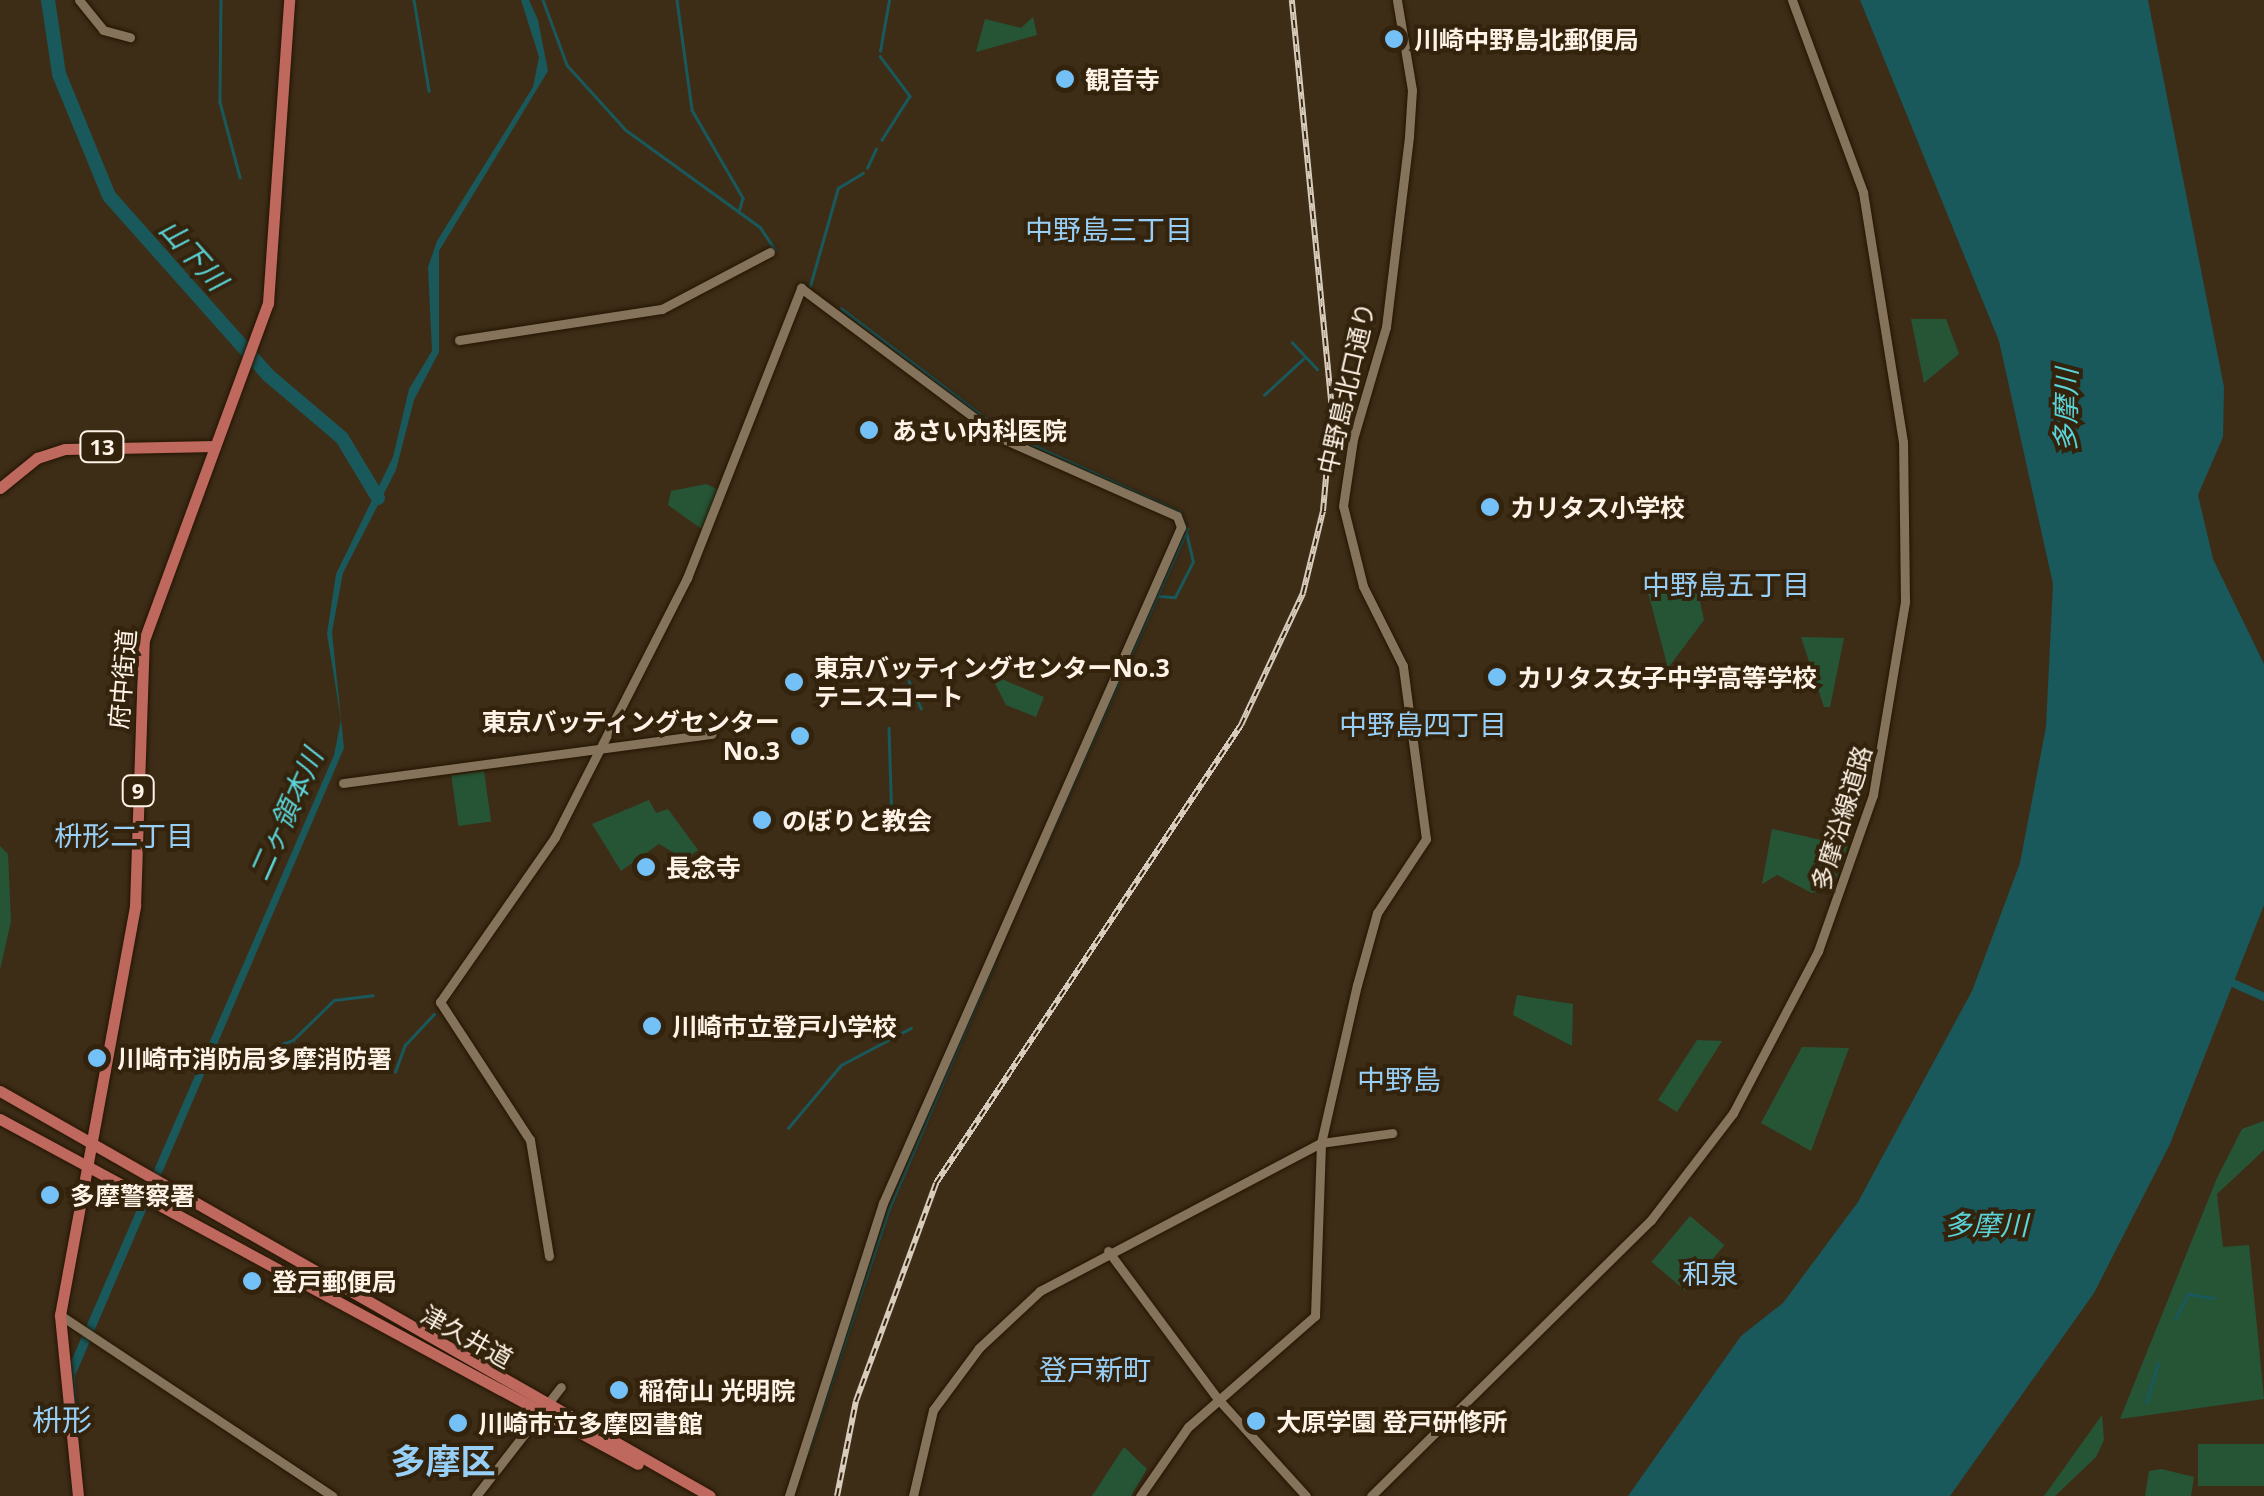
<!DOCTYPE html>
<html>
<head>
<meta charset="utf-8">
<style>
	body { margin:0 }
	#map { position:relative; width:2264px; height:1496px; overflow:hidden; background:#3d2d17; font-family:"Noto Sans","Noto Sans JP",sans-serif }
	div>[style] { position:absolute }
	.green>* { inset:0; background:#265536; transform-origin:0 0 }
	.water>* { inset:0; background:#19585b }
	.stream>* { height:2.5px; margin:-1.25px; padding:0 1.25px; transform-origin:1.25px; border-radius:1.25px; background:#19585b }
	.canal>* { height:8px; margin:-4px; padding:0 4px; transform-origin:4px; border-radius:4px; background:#19585b }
	.river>* { height:14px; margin:-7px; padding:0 7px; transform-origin:7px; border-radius:7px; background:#19585b }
	.roads { filter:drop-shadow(0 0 2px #241501) drop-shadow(0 0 2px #241501) }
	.tertiary>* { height:9px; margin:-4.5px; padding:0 4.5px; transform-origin:4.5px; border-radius:4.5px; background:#86735b }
	.primary>* { height:11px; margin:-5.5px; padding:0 5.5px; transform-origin:5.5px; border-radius:5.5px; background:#bf685e }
	.rail>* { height:6px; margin-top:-3px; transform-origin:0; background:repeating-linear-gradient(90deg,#33230d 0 8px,#d8ccbd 0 16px); box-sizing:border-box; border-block:2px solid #d8ccbd }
	.dots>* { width:28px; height:28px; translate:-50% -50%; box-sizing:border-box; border:5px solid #33230d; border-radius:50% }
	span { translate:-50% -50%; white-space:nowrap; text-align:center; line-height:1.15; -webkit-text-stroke:8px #33230d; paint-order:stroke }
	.shield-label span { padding:2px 8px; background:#33230d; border:2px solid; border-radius:8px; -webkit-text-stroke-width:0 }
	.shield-label { font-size:22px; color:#fef3e6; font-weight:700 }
	.poi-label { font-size:25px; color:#fef3e6; font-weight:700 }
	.left { translate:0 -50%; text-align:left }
	.right { translate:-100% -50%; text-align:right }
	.street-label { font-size:25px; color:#fef3e6 }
	.neighbourhood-label { font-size:28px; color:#98cff7 }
	.water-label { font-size:28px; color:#5ad4d9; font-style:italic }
	.quarter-label { font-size:30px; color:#98cff7 }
	.district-label { font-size:35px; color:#98cff7; font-weight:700 }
</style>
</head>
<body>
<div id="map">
	<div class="green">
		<i style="clip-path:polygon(1033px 17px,1037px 35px,976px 52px,985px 19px,1021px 28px)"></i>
		<i style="clip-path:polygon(1911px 319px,1946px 319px,1959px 354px,1924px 383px)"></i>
		<i style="clip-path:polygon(706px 484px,719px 490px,703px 530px,668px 505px,671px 491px)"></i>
		<i style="clip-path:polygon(1693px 570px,1704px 620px,1668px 668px,1645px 581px)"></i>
		<i style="clip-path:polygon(1801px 637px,1844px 638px,1830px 707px,1824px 707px)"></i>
		<i style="clip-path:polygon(990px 674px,1044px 697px,1036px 717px,1006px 705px)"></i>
		<i style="left:484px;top:771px;width:51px;height:33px;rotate:82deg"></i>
		<i style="clip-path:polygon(649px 800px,656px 813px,668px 809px,698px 850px,685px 859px,659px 844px,621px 871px,592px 824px)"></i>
		<i style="clip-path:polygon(1772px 829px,1848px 846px,1833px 888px,1812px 893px,1777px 875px,1762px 884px)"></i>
		<i style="clip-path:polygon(0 846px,8px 854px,11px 921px,0 970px)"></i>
		<i style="clip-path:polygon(1517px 995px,1573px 1004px,1572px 1046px,1513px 1015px)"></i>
		<i style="clip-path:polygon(1697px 1040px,1722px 1041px,1677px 1112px,1658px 1100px)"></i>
		<i style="clip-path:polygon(1802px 1047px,1849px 1048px,1811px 1151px,1761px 1123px)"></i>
		<i style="clip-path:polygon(2264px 1121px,2264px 1150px,2217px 1194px,2223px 1247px,2249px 1245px,2264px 1399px,2120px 1419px,2217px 1178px,2242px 1129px)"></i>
		<i style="left:1690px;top:1216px;width:45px;height:60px;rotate:40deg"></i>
		<i style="clip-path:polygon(2102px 1415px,2104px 1440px,2096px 1457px,2055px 1496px,2044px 1496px)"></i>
		<i style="left:2264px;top:1444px;width:42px;height:66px;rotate:90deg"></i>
		<i style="clip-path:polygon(1124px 1447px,1147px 1469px,1131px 1496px,1092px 1496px)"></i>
		<i style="clip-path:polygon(2161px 1469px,2194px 1477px,2191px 1496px,2145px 1496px,2149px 1471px)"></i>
	</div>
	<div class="water">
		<i style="clip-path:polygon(521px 0,529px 0,538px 20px,548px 71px,439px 251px,439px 352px,414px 400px,396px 470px,343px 573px,332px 632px,344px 748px,75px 1376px,82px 1496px,72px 1496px,63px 1380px,334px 755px,341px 720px,327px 634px,336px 574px,393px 457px,409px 389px,432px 351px,428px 267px,437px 241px,533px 87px,539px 57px)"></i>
		<i style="clip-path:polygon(1860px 0,2148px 0,2224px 387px,2223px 437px,2198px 495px,2213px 559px,2264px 664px,2264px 905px,2170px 1144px,2094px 1293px,1950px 1496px,1628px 1496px,1741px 1336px,1783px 1303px,1858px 1202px,1972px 991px,2020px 863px,2046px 727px,2053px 584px,1999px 341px)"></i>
	</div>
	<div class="stream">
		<i style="left:221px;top:0;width:102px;rotate:90.6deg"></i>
		<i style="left:220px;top:102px;width:78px;rotate:75.1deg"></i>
		<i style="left:414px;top:0;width:92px;rotate:80.6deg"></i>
		<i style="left:543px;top:0;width:69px;rotate:69.7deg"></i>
		<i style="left:567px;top:65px;width:88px;rotate:47.8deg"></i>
		<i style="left:626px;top:130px;width:165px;rotate:35.9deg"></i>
		<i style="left:760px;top:227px;width:27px;rotate:56deg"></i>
		<i style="left:677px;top:0;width:111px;rotate:82.2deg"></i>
		<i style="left:692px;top:110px;width:102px;rotate:59.9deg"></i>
		<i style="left:743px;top:198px;width:15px;rotate:106deg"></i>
		<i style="left:880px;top:51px;width:52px;rotate:-80deg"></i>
		<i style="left:880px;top:56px;width:50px;rotate:53.1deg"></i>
		<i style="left:910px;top:96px;width:52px;rotate:122.5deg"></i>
		<i style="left:867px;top:168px;width:21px;rotate:-65deg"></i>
		<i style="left:810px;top:286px;width:102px;rotate:-74.1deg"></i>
		<i style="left:838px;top:188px;width:29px;rotate:-31deg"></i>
		<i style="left:841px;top:308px;width:201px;rotate:37.3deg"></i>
		<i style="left:1001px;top:430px;width:197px;rotate:24.6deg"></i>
		<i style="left:1292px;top:342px;width:37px;rotate:47deg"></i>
		<i style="left:1264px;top:395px;width:53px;rotate:-42.7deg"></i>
		<i style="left:1159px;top:596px;width:16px;rotate:4deg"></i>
		<i style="left:1175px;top:597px;width:39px;rotate:-63deg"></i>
		<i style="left:1193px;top:562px;width:43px;rotate:-103.4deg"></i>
		<i style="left:909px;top:681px;width:30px;rotate:66deg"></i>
		<i style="left:889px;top:728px;width:97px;rotate:88.2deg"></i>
		<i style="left:1039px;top:859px;width:362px;rotate:-65.8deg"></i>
		<i style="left:238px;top:1060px;width:59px;rotate:-20deg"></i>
		<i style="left:293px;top:1040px;width:57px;rotate:-44.3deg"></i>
		<i style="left:334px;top:1000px;width:39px;rotate:-7deg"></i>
		<i style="left:395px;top:1072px;width:29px;rotate:-70deg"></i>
		<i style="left:405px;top:1045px;width:42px;rotate:-46.9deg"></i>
		<i style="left:788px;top:1128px;width:82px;rotate:-49.9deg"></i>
		<i style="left:841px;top:1065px;width:79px;rotate:-27.9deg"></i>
		<i style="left:2175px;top:1319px;width:28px;rotate:-63deg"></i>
		<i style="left:2188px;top:1294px;width:26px;rotate:9deg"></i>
		<i style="left:2146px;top:1403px;width:41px;rotate:-72.9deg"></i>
		<i style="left:808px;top:1452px;width:254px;rotate:-71.6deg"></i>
		<i style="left:888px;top:1211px;width:270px;rotate:-66.9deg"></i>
	</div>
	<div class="canal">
		<i style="left:2235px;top:984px;width:32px;rotate:24deg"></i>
	</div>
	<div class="river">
		<i style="left:48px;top:0;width:75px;rotate:81.5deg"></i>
		<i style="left:59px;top:74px;width:132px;rotate:67.7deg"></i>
		<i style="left:109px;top:196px;width:239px;rotate:48.4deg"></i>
		<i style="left:268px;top:375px;width:97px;rotate:40.4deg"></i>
		<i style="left:342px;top:438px;width:70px;rotate:59deg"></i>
	</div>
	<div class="roads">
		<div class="tertiary">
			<i style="left:79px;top:0;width:38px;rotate:51deg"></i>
			<i style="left:103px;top:30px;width:28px;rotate:15deg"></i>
			<i style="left:459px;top:340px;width:205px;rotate:-8.7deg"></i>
			<i style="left:662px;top:309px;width:122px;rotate:-27.8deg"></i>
			<i style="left:343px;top:783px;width:372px;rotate:-7.6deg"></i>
			<i style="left:1108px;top:1251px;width:184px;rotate:53.4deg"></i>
			<i style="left:1218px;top:1399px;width:131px;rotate:47.8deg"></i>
			<i style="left:549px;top:1256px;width:118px;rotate:-99.3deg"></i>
			<i style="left:530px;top:1140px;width:165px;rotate:-123.1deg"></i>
			<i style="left:440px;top:1002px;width:201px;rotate:-55.1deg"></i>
			<i style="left:555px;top:837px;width:291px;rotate:-63deg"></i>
			<i style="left:687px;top:578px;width:312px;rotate:-68.5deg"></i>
			<i style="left:801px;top:288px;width:252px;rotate:36.8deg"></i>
			<i style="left:1003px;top:439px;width:190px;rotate:23.9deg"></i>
			<i style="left:1177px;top:516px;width:12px;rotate:70deg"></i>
			<i style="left:1181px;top:527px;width:739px;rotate:113.79deg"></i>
			<i style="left:883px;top:1203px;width:308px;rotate:107.8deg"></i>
			<i style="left:60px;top:1315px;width:327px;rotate:33.6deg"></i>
			<i style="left:476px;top:1496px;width:138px;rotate:-52.1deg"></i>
			<i style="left:913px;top:1496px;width:88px;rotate:-76.9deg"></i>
			<i style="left:933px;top:1410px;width:77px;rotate:-53.4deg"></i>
			<i style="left:979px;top:1348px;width:83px;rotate:-43.1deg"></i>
			<i style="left:1040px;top:1291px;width:318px;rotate:-27.8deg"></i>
			<i style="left:1321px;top:1143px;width:72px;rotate:-8deg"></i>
			<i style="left:1140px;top:1496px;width:84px;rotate:-55.2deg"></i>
			<i style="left:1188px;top:1427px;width:169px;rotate:-41.2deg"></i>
			<i style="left:1315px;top:1316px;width:173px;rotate:-88deg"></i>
			<i style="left:1321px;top:1143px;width:162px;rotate:-77.2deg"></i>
			<i style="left:1357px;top:985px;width:75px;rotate:-74.5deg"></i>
			<i style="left:1377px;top:913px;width:89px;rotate:-56.5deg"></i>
			<i style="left:1426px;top:839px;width:175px;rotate:-97.6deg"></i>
			<i style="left:1403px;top:666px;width:89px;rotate:-116.6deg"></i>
			<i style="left:1363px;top:586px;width:82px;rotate:-104deg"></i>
			<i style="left:1343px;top:506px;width:68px;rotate:-81.5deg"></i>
			<i style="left:1353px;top:439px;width:117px;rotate:-73.6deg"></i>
			<i style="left:1386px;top:327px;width:192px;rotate:-83.1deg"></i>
			<i style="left:1409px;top:136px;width:46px;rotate:-86.3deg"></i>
			<i style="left:1412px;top:90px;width:91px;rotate:-99.5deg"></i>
			<i style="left:1371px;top:1496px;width:393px;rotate:-44.6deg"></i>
			<i style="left:1651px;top:1220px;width:135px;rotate:-52.5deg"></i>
			<i style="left:1733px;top:1113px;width:183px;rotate:-62.3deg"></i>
			<i style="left:1818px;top:951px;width:165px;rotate:-70.6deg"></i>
			<i style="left:1873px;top:795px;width:197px;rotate:-80.6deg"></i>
			<i style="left:1905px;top:601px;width:159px;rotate:-90.7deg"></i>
			<i style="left:1903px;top:442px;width:253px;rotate:-99.1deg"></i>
			<i style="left:1863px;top:192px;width:205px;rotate:-110.3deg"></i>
		</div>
		<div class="primary">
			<i style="left:0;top:488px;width:48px;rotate:-39deg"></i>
			<i style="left:37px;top:458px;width:29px;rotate:-18deg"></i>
			<i style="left:65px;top:449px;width:150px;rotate:-1.1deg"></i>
			<i style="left:0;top:1091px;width:817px;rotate:29.7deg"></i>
			<i style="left:0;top:1119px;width:725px;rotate:28.4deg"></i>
			<i style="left:78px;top:1496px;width:182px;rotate:-95.7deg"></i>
			<i style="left:60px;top:1315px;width:416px;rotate:-79.6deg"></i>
			<i style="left:135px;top:906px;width:266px;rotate:-88.1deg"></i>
			<i style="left:144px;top:640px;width:359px;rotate:-69.8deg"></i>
			<i style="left:268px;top:303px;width:304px;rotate:-86deg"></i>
		</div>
	</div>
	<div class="rail">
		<i style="left:837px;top:1496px;width:97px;rotate:-78.7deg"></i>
		<i style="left:856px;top:1401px;width:232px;rotate:-69.8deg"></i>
		<i style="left:936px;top:1183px;width:550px;rotate:-56.34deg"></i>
		<i style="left:1241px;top:725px;width:146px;rotate:-64.8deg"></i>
		<i style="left:1303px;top:593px;width:84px;rotate:-76.3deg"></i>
		<i style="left:1323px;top:511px;width:101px;rotate:-84.9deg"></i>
		<i style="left:1332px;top:410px;width:412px;rotate:-95.6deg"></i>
	</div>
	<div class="dots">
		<i style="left:1394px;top:39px;background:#73c1f6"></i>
		<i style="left:1065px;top:79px;background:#73c1f6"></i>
		<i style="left:869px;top:430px;background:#73c1f6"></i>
		<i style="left:1490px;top:507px;background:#73c1f6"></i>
		<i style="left:1497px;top:677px;background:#73c1f6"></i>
		<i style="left:794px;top:682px;background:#73c1f6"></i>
		<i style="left:800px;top:736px;background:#73c1f6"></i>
		<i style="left:762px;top:820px;background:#73c1f6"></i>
		<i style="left:646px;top:867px;background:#73c1f6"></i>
		<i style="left:652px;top:1026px;background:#73c1f6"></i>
		<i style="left:97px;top:1058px;background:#73c1f6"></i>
		<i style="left:50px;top:1195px;background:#73c1f6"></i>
		<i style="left:252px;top:1281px;background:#73c1f6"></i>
		<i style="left:619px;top:1390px;background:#73c1f6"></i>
		<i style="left:1256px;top:1421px;background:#73c1f6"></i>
		<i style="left:458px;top:1423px;background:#73c1f6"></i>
	</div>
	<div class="shield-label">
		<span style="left:102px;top:447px">13</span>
		<span style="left:138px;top:791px">9</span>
	</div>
	<div class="poi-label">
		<span class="left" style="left:1414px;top:39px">川崎中野島北郵便局</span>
		<span class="left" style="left:1085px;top:79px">観音寺</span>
		<span class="left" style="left:892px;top:430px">あさい内科医院</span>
		<span class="left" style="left:1510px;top:507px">カリタス小学校</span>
		<span class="left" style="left:814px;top:682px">東京バッティングセンターNo.3<br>テニスコート</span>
		<span class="left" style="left:1517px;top:677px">カリタス女子中学高等学校</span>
		<span class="right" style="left:780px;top:736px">東京バッティングセンター<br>No.3</span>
		<span class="left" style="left:782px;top:820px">のぼりと教会</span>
		<span class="left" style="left:666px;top:867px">長念寺</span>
		<span class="left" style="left:672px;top:1026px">川崎市立登戸小学校</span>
		<span class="left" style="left:117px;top:1058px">川崎市消防局多摩消防署</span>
		<span class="left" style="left:70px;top:1195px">多摩警察署</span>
		<span class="left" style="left:272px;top:1281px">登戸郵便局</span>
		<span class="left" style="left:639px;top:1390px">稲荷山 光明院</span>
		<span class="left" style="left:1276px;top:1421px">大原学園 登戸研修所</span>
		<span class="left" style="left:478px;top:1423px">川崎市立多摩図書館</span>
	</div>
	<div class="street-label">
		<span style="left:1346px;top:388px;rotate:-77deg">中野島北口通り</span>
		<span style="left:122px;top:679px;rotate:-85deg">府中街道</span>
		<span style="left:1841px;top:818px;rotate:-73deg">多摩沿線道路</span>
		<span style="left:467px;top:1336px;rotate:29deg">津久井道</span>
	</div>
	<div class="neighbourhood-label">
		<span style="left:1109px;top:229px">中野島三丁目</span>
		<span style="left:1726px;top:584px">中野島五丁目</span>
		<span style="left:1423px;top:724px">中野島四丁目</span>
		<span style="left:124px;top:835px">枡形二丁目</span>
		<span style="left:1399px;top:1079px">中野島</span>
		<span style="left:1710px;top:1273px">和泉</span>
		<span style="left:1095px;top:1369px">登戸新町</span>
	</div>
	<div class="water-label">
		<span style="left:194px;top:254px;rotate:48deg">山下川</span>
		<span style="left:2065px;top:410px;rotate:-89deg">多摩川</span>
		<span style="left:285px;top:814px;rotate:-66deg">二ヶ領本川</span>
		<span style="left:1986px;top:1224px">多摩川</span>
	</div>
	<div class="quarter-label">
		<span style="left:62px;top:1420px">枡形</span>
	</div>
	<div class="district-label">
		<span style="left:443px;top:1461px">多摩区</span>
	</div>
</div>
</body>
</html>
